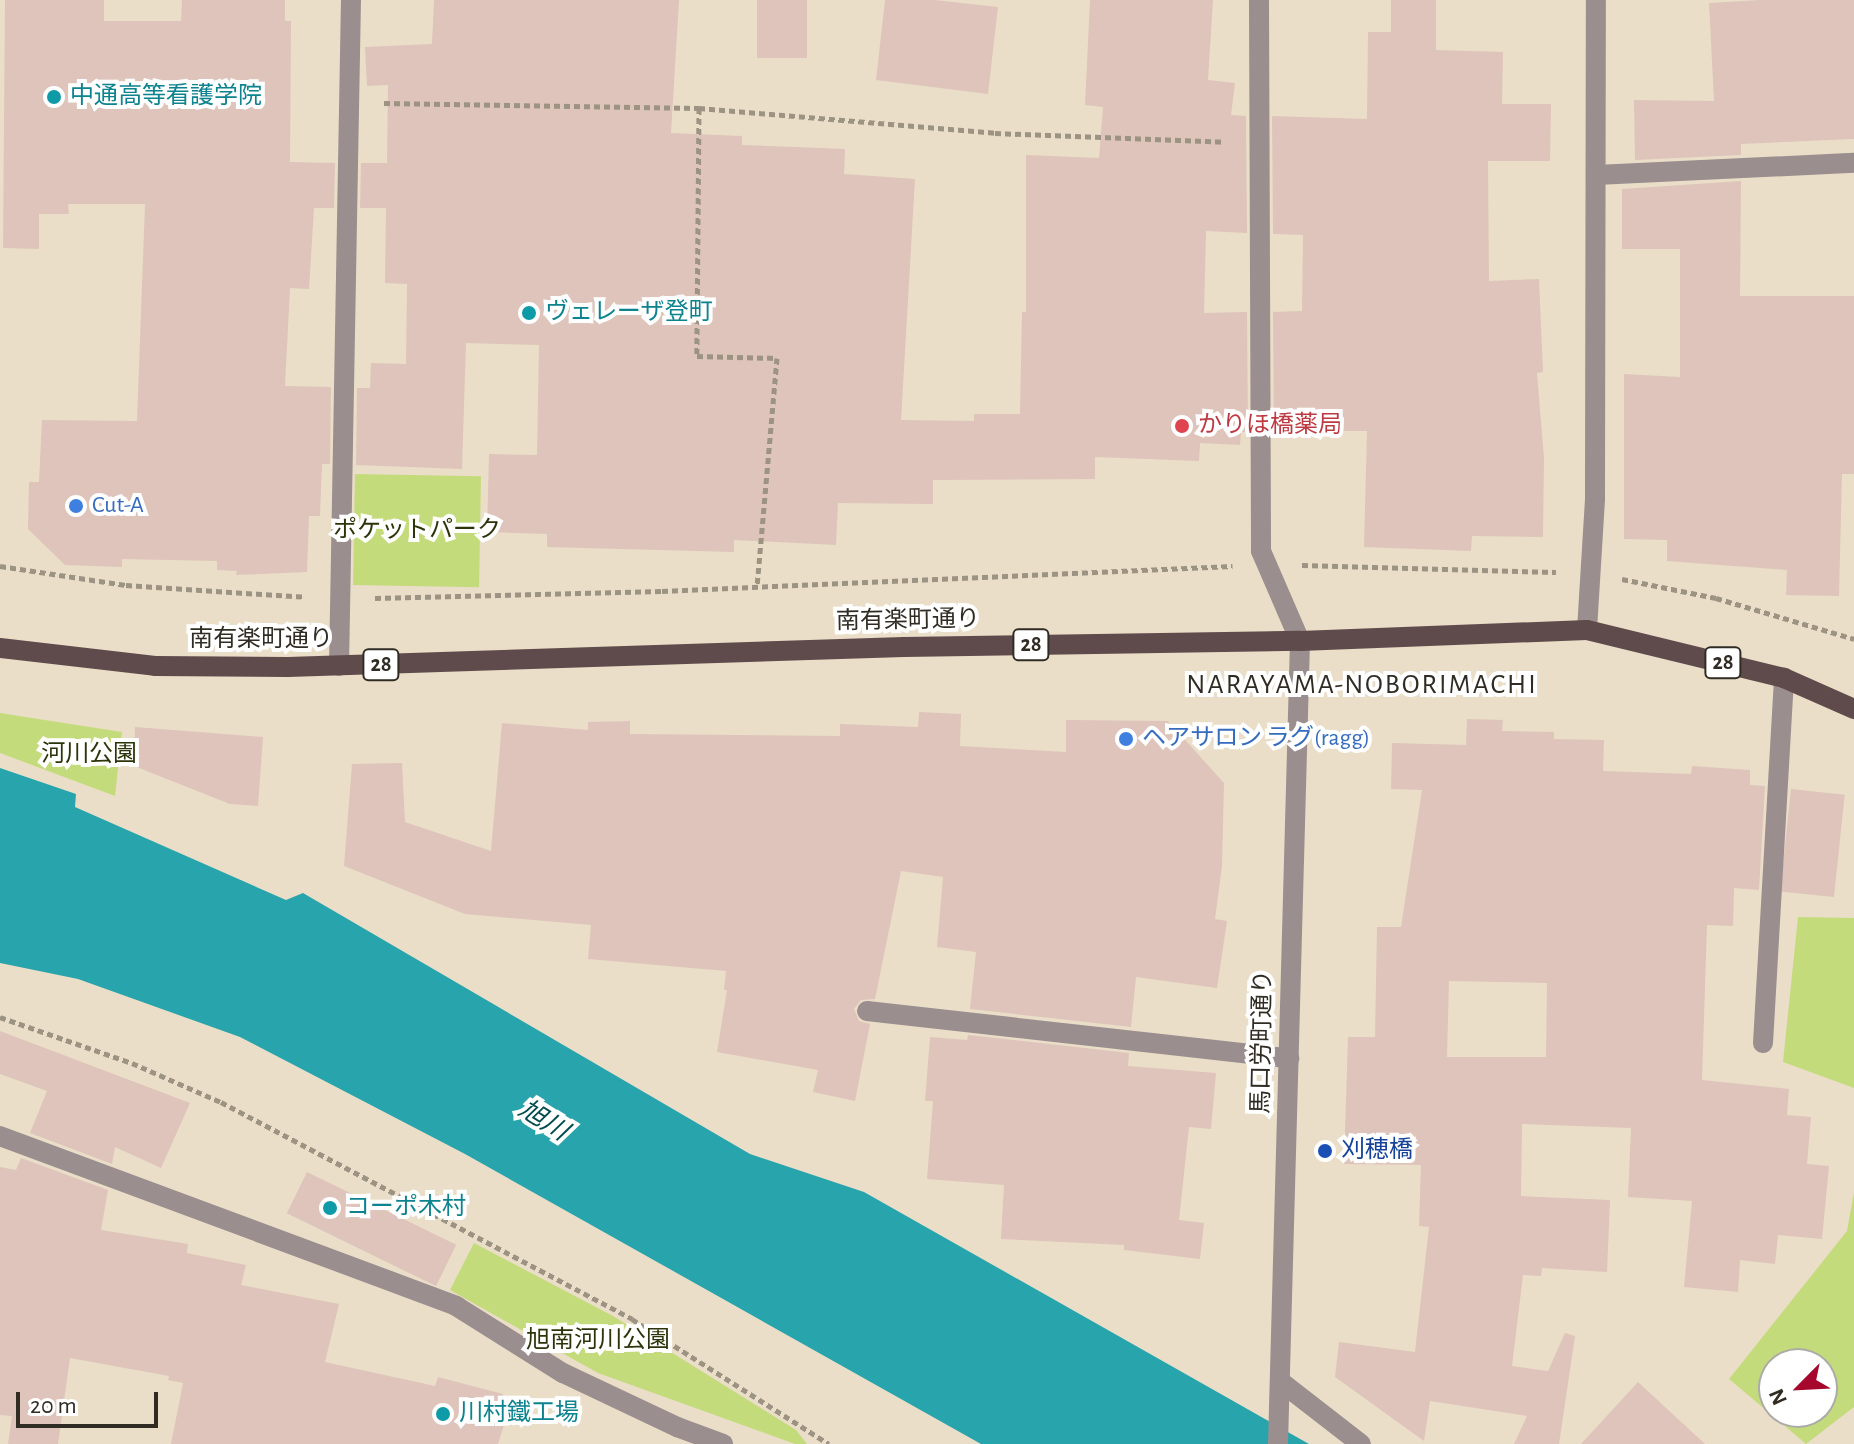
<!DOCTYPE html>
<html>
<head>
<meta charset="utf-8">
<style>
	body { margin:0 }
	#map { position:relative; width:1854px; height:1444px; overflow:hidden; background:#eadec8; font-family:"Alegreya Sans","Noto Sans JP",sans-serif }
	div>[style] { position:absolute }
	.green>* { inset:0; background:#c4db7c; transform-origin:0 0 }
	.water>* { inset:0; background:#28a5ac }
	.building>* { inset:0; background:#dec4ba; transform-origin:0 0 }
	.path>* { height:5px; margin-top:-2.5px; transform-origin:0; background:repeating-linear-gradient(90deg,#9c9383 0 6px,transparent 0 10px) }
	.service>* { height:20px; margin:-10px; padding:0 10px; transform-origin:10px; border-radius:10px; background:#9a8e8e }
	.minor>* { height:20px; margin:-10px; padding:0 10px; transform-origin:10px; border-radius:10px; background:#9a8e8e }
	.tertiary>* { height:20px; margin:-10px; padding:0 10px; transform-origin:10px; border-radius:10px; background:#9a8e8e }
	.primary>* { height:20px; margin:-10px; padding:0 10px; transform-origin:10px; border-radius:10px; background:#604b4c }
	.dots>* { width:22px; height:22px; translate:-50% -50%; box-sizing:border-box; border:4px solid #fff; border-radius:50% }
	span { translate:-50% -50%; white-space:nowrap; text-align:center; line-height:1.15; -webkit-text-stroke:8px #fff; paint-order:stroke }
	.shield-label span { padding:2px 6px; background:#fff; border:2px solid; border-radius:6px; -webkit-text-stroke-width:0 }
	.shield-label { font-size:22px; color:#302c23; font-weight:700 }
	.culture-label { font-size:24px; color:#0d838f }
	.left { translate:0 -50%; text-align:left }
	.health-label { font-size:24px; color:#be3a42 }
	.shop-label { font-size:24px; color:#366cbe }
	.park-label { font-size:24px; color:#2c350a }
	.street-label { font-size:24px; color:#302c23 }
	.transit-label { font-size:24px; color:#164399 }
	.water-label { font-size:26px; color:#024c50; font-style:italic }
	.quarter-label { font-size:28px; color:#302c23; letter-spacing:2px }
	.north { position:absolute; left:1758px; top:1348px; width:80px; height:80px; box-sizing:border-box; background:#fff; border:2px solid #acaba7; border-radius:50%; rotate:246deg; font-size:22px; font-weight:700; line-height:32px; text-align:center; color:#302c23 }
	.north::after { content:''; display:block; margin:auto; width:28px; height:36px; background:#a5082c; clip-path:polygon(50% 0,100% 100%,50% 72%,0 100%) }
	.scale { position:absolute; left:16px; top:1392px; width:142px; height:36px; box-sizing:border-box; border:4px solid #302c23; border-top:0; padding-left:10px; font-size:24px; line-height:28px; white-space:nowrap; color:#302c23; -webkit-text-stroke:6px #fff; paint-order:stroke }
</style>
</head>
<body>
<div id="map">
	<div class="green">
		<i style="left:355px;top:474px;width:126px;height:111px;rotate:1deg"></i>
		<i style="clip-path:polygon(0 713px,122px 732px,115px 796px,0 753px)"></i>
		<i style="clip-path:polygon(1798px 917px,1854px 918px,1854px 1088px,1783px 1062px)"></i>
		<i style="clip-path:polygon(evenodd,1854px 1192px,1854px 1407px,1806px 1444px,1729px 1379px,1847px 1231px,1854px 1192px,1774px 1364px,1822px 1364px,1822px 1412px,1774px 1412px,1774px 1364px)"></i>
		<i style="clip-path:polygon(474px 1243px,613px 1316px,796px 1430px,807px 1444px,795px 1444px,598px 1373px,450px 1290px)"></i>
	</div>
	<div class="water">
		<i style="clip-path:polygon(0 768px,76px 794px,75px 807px,286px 900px,303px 893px,750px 1154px,864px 1192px,1309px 1444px,981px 1444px,465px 1154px,240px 1037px,78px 979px,0 963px)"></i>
	</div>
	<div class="building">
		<i style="clip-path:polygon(5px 0,104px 0,104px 21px,181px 21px,182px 0,285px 0,285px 21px,291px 21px,290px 162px,335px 163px,334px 208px,314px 208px,309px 289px,290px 288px,285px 386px,331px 387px,330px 464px,322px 464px,320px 516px,309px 516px,307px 572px,236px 575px,237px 571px,217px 570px,217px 561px,122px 559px,122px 567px,65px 565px,28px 529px,29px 482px,39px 482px,42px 420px,137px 421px,145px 204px,68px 204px,69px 214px,39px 214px,39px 249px,3px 248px)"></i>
		<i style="clip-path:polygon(434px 0,679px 0,671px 133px,742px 136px,742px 145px,845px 149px,844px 174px,915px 179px,901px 420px,974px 421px,974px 414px,1020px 414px,1022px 312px,1026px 312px,1026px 155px,1099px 158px,1103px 107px,1085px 105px,1090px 0,1213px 0,1208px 80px,1235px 83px,1231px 115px,1246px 116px,1247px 233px,1206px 231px,1204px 313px,1247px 312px,1248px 432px,1241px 432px,1240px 445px,1200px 443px,1199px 461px,1095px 457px,1095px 479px,933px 480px,933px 504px,838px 503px,836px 545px,734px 540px,734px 552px,547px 547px,547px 534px,487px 532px,489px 454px,537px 455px,539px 345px,466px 343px,462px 469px,356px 465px,357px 388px,370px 388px,371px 363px,406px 364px,407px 284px,385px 283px,386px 208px,360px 208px,361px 163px,387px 163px,388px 85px,367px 86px,365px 47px,432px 44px)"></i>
		<i style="left:757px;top:0;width:50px;height:58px"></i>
		<i style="clip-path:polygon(885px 0,935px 0,998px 7px,988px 94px,876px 80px)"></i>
		<i style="clip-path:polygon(1391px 0,1436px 0,1436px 50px,1503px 52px,1502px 104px,1551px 104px,1550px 161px,1488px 161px,1489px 281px,1539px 279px,1543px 372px,1537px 373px,1544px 458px,1543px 537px,1472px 536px,1471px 551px,1364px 547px,1367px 431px,1274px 431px,1273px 312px,1302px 311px,1303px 235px,1273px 234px,1272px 116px,1367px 119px,1368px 32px,1391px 32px)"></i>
		<i style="clip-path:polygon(1760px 0,1854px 0,1854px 139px,1741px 144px,1741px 155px,1635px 160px,1634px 100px,1714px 101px,1709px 3px)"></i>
		<i style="clip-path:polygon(1741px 181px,1740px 296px,1854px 296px,1854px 474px,1842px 474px,1839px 596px,1786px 595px,1787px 570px,1667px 561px,1667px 540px,1624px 539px,1624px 374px,1680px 377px,1680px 249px,1622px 249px,1622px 189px)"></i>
		<i style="clip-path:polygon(919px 712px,961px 714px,960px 746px,1066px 752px,1066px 720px,1168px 721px,1224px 783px,1222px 866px,1215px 919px,1227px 921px,1217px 988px,1136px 977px,1131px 1027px,970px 1009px,976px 952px,937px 947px,943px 877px,901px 871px,875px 999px,861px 1000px,854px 1009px,859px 1021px,870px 1024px,855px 1101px,813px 1092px,818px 1070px,717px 1052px,727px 990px,724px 990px,726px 971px,588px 959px,591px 925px,465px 914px,344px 866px,352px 764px,402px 763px,405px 822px,491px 851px,502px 723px,588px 730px,588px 722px,630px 721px,630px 734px,840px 736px,840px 724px,918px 727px)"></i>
		<i style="clip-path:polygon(evenodd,1467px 719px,1503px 720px,1502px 731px,1554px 732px,1554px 739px,1604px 740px,1603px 771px,1691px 774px,1692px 766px,1750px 770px,1750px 785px,1765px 786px,1759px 890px,1734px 888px,1733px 926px,1707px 925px,1702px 1080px,1789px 1089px,1787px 1115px,1811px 1117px,1807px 1164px,1829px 1166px,1822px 1239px,1778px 1235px,1775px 1264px,1740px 1260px,1738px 1292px,1684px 1287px,1692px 1201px,1628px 1197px,1631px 1128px,1522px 1124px,1521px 1196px,1610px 1200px,1607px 1272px,1542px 1268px,1541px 1276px,1523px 1275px,1512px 1366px,1548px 1371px,1565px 1333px,1575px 1336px,1559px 1444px,1514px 1444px,1527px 1416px,1430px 1401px,1424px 1441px,1335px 1377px,1339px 1342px,1415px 1352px,1429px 1227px,1419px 1226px,1421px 1165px,1344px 1164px,1348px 1037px,1375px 1037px,1377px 927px,1401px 927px,1422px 790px,1391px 789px,1392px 743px,1466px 745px,1467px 719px,1449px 981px,1547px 983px,1546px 1057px,1447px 1057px,1449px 981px)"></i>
		<i style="clip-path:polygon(135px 727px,263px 737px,258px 806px,230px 804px,134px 766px)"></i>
		<i style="left:1791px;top:789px;width:54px;height:103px;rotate:6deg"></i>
		<i style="clip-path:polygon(0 1031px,190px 1103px,161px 1168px,115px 1147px,112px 1164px,30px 1133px,47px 1091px,0 1074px)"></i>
		<i style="clip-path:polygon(968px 1035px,1129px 1053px,1128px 1066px,1216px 1073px,1211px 1129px,1189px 1127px,1179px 1220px,1204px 1223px,1200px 1259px,1124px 1250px,1124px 1245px,1001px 1239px,1004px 1185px,927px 1179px,933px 1101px,925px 1101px,930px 1037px,967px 1040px)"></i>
		<i style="clip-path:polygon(21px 1158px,108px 1190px,101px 1230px,188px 1244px,187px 1253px,246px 1265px,241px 1285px,339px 1304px,325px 1362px,435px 1386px,438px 1377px,503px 1394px,501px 1403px,510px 1406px,498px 1444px,171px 1444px,183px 1383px,168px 1380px,169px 1376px,70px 1358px,58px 1444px,8px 1444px,12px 1416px,0 1415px,0 1167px,16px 1170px)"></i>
		<i style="left:307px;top:1172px;width:166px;height:46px;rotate:26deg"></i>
		<i style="clip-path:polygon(1638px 1382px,1705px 1444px,1581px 1444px)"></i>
	</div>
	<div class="path">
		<i style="left:384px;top:103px;width:315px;rotate:0.9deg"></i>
		<i style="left:699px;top:108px;width:297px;rotate:4.8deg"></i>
		<i style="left:995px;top:133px;width:230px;rotate:2.2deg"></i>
		<i style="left:699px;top:108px;width:248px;rotate:90.5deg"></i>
		<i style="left:697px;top:356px;width:80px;rotate:1.4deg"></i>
		<i style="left:777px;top:358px;width:230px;rotate:95deg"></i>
		<i style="left:1302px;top:565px;width:254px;rotate:1.6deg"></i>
		<i style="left:0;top:566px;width:127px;rotate:8.6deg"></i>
		<i style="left:126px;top:585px;width:179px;rotate:3.8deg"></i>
		<i style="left:1622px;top:579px;width:96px;rotate:11.4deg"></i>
		<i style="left:1716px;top:598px;width:144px;rotate:16.5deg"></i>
		<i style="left:375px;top:598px;width:287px;rotate:-1.4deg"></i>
		<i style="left:662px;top:591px;width:571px;rotate:-2.51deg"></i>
		<i style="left:0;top:1017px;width:140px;rotate:19.2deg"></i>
		<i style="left:132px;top:1063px;width:97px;rotate:23.7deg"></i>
		<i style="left:221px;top:1102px;width:465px;rotate:27.8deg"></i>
		<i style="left:632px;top:1319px;width:233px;rotate:32.4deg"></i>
	</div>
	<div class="service">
		<i style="left:1596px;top:175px;width:258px;rotate:-2.7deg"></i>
		<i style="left:1763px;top:1043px;width:366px;rotate:-86.7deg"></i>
	</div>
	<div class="minor">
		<i style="left:1259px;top:0;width:551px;rotate:89.79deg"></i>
		<i style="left:1261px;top:551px;width:98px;rotate:66.6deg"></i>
		<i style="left:339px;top:666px;width:666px;rotate:-88.97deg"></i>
		<i style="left:867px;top:1011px;width:425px;rotate:6.4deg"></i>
		<i style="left:0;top:1136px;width:487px;rotate:20.4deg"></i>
		<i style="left:456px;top:1306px;width:126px;rotate:32.1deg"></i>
		<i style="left:563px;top:1373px;width:126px;rotate:25.3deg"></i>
		<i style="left:677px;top:1427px;width:49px;rotate:20.3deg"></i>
		<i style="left:1281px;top:1382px;width:101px;rotate:37.8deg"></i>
	</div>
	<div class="tertiary">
		<i style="left:1587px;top:630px;width:132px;rotate:-86.5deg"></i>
		<i style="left:1595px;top:498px;width:498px;rotate:-89.9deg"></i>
		<i style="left:1278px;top:1444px;width:803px;rotate:-88.43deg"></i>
	</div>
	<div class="primary">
		<i style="left:0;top:648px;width:156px;rotate:6.6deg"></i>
		<i style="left:155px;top:666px;width:133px;rotate:0.4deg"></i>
		<i style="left:288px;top:667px;width:616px;rotate:-1.86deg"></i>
		<i style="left:904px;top:647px;width:396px;rotate:-0.9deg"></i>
		<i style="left:1300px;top:641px;width:287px;rotate:-2.2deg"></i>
		<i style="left:1587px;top:630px;width:203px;rotate:13.7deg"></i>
		<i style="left:1784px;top:678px;width:77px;rotate:23.9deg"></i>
	</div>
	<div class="dots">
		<i style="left:54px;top:97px;background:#0f9aa8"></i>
		<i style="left:529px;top:313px;background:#0f9aa8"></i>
		<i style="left:1182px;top:426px;background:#e0444e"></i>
		<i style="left:76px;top:506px;background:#3f7fe0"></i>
		<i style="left:1126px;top:739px;background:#3f7fe0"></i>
		<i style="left:1325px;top:1151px;background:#1a4fb4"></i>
		<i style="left:330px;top:1208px;background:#0f9aa8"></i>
		<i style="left:443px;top:1414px;background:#0f9aa8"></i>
	</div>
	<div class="shield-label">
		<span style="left:1031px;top:645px">28</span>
		<span style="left:1723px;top:663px">28</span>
		<span style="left:381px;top:665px">28</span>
	</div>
	<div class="culture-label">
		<span class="left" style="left:70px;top:97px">中通高等看護学院</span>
		<span class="left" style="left:545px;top:313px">ヴェレーザ登町</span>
		<span class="left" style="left:346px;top:1208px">コーポ木村</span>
		<span class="left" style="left:459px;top:1414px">川村鐵工場</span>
	</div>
	<div class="health-label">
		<span class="left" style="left:1198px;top:426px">かりほ橋薬局</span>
	</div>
	<div class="shop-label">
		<span class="left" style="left:92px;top:506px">Cut-A</span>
		<span class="left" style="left:1142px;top:739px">ヘアサロン ラグ(ragg)</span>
	</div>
	<div class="park-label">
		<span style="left:417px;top:531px">ポケットパーク</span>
		<span style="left:89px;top:755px">河川公園</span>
		<span style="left:598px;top:1341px">旭南河川公園</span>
	</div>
	<div class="street-label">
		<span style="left:908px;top:621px;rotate:-1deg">南有楽町通り</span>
		<span style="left:261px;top:640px">南有楽町通り</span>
		<span style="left:1263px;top:1042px;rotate:-89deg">馬口労町通り</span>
	</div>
	<div class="transit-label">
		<span class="left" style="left:1341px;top:1151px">刈穂橋</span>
	</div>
	<div class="water-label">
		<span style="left:543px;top:1121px;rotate:32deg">旭川</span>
	</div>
	<div class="quarter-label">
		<span style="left:1362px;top:685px">NARAYAMA-NOBORIMACHI</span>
	</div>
	<div class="north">N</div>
	<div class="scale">20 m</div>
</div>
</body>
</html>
